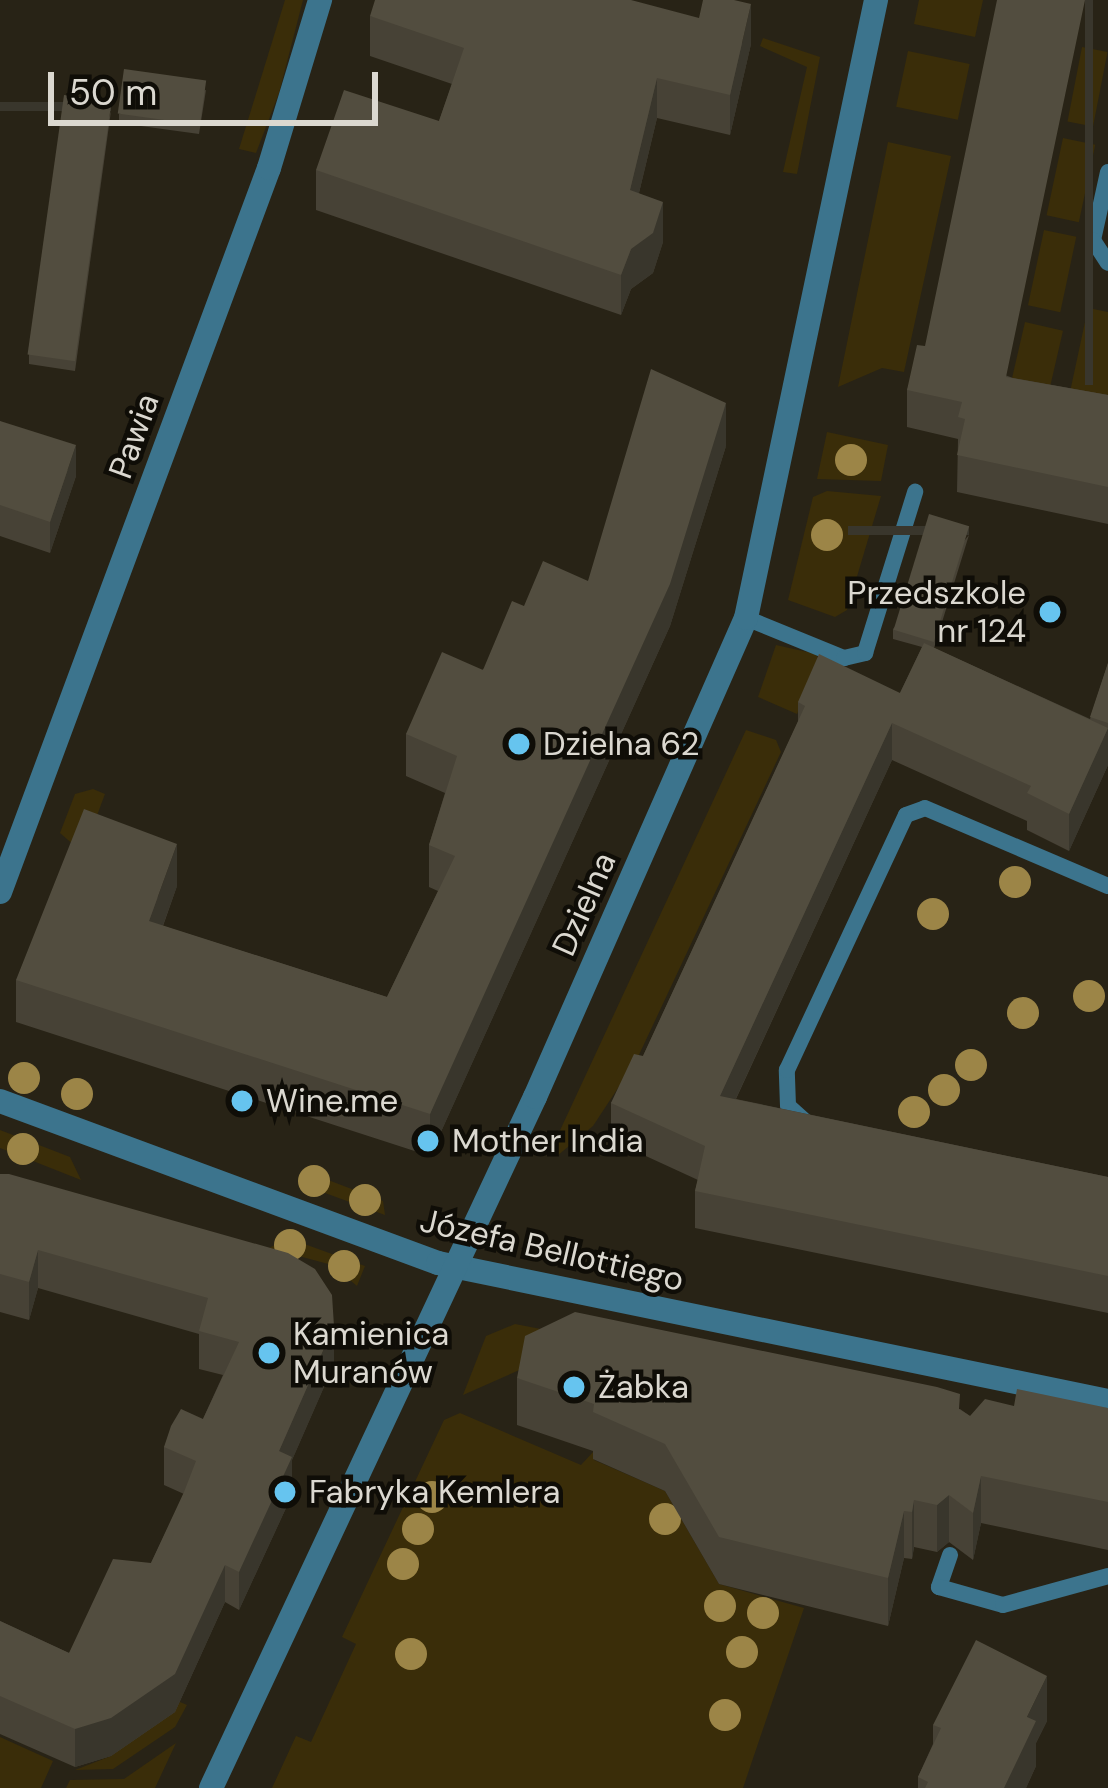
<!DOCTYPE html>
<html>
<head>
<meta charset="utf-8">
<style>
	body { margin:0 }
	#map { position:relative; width:1108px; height:1788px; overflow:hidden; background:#282316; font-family:"DM Sans",sans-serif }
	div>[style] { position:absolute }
	.green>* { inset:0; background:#3a2d09; transform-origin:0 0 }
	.service>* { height:16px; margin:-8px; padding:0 8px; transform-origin:8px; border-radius:8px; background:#3c748d }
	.minor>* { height:24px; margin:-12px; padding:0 12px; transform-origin:12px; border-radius:12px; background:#3c748d }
	.trees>* { width:32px; height:32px; margin:-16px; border-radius:50%; background:#9c8547 }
	.wall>* { inset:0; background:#474236 }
	.shaded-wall>* { inset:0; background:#39362c; transform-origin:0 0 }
	.building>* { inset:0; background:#524d3f; transform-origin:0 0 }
	.dots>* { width:33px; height:33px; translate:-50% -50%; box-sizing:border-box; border:6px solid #0f0d07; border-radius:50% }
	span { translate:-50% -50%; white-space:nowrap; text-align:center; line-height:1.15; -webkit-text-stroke:9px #0f0d07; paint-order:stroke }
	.street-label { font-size:33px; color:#dbd8d0 }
	.poi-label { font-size:33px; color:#dbd8d0 }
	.right { translate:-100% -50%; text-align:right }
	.left { translate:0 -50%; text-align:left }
	.scale { position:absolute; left:48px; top:72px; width:330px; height:54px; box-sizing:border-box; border:6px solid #dbd8d0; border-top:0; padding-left:15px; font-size:36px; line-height:42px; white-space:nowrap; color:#dbd8d0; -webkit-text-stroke:9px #0f0d07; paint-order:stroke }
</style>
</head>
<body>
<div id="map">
	<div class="green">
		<i style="clip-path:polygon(285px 0,303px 0,279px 93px,256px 153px,239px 149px)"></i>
		<i style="clip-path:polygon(919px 0,983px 0,975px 37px,914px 24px)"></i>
		<i style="clip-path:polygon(763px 38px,820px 57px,797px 174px,783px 172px,807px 67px,760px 46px)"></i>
		<i style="left:1082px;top:47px;width:26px;height:76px;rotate:11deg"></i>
		<i style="left:908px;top:51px;width:63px;height:57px;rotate:12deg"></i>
		<i style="left:1063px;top:138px;width:33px;height:79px;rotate:12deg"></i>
		<i style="clip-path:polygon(888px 142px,951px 156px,904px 372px,882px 368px,838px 387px)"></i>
		<i style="left:1044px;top:230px;width:33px;height:77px;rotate:12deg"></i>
		<i style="clip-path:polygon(1088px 308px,1108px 312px,1108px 400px,1070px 392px)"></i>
		<i style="left:1025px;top:322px;width:39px;height:58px;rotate:13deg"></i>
		<i style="clip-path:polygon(827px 432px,888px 445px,881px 481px,817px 479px)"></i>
		<i style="clip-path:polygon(827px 491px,881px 496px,847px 610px,835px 617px,788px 600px,813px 497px)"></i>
		<i style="clip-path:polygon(776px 645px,816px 654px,820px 663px,797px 714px,758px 697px)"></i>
		<i style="clip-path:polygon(746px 730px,776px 740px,781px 752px,637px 1059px,593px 1126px,557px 1156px,550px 1152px)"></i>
		<i style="clip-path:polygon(93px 789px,105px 794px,83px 853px,60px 833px,75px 794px)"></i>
		<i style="clip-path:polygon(0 1130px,70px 1157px,81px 1180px,0 1148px)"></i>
		<i style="clip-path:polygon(302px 1170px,383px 1201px,385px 1215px,306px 1186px)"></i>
		<i style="clip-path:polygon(288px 1238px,365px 1266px,357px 1286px,332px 1265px,269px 1248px)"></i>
		<i style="clip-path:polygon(515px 1324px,546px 1330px,542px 1360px,463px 1395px,486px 1336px)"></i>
		<i style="clip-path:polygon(460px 1413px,581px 1465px,594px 1451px,594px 1460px,665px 1491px,719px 1584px,804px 1608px,743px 1788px,272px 1788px,296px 1736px,311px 1742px,356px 1644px,342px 1637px,444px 1420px)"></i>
		<i style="clip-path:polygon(180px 1702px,187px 1705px,175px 1727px,113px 1769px,75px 1770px,111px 1756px)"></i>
		<i style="clip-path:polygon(0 1737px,53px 1761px,41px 1788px,0 1788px)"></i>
		<i style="clip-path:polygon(176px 1743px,155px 1788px,66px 1788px,70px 1780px,124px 1779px)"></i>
	</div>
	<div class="service">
		<i style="left:1108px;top:172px;width:70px;rotate:102.4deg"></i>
		<i style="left:1093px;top:240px;width:27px;rotate:57deg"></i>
		<i style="left:746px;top:618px;width:106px;rotate:22.2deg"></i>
		<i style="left:844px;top:658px;width:22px;rotate:-13deg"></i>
		<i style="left:865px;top:653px;width:169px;rotate:-72.7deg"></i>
		<i style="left:807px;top:1123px;width:25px;rotate:-138deg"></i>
		<i style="left:788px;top:1106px;width:36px;rotate:-92deg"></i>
		<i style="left:787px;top:1070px;width:281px;rotate:-65deg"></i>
		<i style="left:906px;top:815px;width:20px;rotate:-20deg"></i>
		<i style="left:925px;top:808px;width:199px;rotate:23.1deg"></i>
		<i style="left:950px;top:1555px;width:34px;rotate:109deg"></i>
		<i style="left:939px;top:1587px;width:66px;rotate:15.7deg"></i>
		<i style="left:1003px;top:1605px;width:109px;rotate:-15.4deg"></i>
	</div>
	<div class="minor">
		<i style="left:0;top:892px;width:772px;rotate:-69.62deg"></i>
		<i style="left:269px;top:168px;width:176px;rotate:-73.1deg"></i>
		<i style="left:0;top:1101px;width:467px;rotate:20.3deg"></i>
		<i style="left:438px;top:1263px;width:684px;rotate:11.64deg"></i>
		<i style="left:211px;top:1788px;width:763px;rotate:-64.88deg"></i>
		<i style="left:535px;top:1097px;width:523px;rotate:-66.23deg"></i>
		<i style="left:746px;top:618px;width:632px;rotate:-78.12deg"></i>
	</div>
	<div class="trees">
		<i style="left:851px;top:460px"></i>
		<i style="left:827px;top:535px"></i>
		<i style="left:1015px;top:882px"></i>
		<i style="left:933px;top:914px"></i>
		<i style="left:1089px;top:996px"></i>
		<i style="left:1023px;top:1013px"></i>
		<i style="left:971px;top:1065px"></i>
		<i style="left:24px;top:1078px"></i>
		<i style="left:944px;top:1090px"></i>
		<i style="left:77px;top:1094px"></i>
		<i style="left:914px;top:1112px"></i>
		<i style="left:23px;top:1149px"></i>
		<i style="left:314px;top:1181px"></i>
		<i style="left:365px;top:1200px"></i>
		<i style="left:290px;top:1245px"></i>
		<i style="left:344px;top:1266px"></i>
		<i style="left:432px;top:1497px"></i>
		<i style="left:665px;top:1519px"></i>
		<i style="left:418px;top:1529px"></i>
		<i style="left:403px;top:1564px"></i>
		<i style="left:720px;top:1606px"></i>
		<i style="left:763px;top:1613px"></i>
		<i style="left:742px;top:1652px"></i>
		<i style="left:411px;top:1654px"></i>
		<i style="left:725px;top:1715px"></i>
	</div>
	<div class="wall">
		<i style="clip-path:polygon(370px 16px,751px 44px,730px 135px,657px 118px,639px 193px,663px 242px,653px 273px,631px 289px,621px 315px,316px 210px,316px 170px,439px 121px,452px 84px,370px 56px)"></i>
		<i style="clip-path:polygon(206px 90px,199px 134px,119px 123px,119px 114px)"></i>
		<i style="clip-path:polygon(111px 111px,75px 371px,29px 364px,29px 355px)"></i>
		<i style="clip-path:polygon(925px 346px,1013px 378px,1108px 395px,1108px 524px,957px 492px,958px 439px,907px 427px,907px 390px)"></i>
		<i style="clip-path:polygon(0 421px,76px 476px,50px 553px,0 536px)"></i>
		<i style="clip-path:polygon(726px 446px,670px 626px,430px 1156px,16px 1022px,16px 980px,177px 886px,163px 926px,387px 997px,438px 891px,429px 887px,429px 845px,445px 793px,406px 776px,406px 734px,588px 581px)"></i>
		<i style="clip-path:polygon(969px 535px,934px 648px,1090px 719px,1108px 663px,1108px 765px,1069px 851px,1027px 830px,1027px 821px,892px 760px,736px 1099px,1108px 1177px,1108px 1313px,695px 1228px,695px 1191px,698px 1180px,611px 1140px,611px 1103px,643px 1056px,798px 722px,798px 702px,900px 693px,922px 647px,893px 639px,893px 629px)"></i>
		<i style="clip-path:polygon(0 1174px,334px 1364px,292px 1460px,292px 1495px,239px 1610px,225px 1602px,175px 1712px,111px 1756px,75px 1767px,0 1734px,0 1621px,69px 1653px,151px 1563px,184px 1494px,164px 1485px,164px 1447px,203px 1419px,223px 1375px,199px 1369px,199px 1334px,38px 1288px,29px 1320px,0 1312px)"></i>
		<i style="clip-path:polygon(517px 1378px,960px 1409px,970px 1416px,1014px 1406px,1108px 1408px,1108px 1550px,981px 1523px,973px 1560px,949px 1542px,937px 1552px,914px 1547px,912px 1559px,904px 1558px,888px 1626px,719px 1584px,665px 1491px,593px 1459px,593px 1451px,517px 1425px)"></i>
		<i style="clip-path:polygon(1047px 1721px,1036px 1743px,1036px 1766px,1026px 1788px,918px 1788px,918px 1777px,933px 1744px,933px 1725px)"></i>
	</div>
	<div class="shaded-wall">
		<i style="left:1085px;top:0;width:8px;height:385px"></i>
		<i style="clip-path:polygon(751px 4px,751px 44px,730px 135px,730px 95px)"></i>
		<i style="clip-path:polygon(657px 78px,657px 118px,630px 230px,630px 190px)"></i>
		<i style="left:111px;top:102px;width:9px;height:262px;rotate:90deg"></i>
		<i style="clip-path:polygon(663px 202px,663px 242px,653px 273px,631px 289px,621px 315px,621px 275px,631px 249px)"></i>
		<i style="clip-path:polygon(726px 403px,726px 446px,670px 626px,430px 1156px,430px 1114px)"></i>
		<i style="clip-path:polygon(76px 445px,76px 476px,50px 553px,50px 522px)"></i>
		<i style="left:969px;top:526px;width:9px;height:121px;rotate:90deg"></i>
		<i style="clip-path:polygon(892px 723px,892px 760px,720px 1133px,720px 1096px)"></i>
		<i style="clip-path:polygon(1108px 728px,1108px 765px,1069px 851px,1069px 814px)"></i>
		<i style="clip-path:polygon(177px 844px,177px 886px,149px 964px,149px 921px)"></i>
		<i style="clip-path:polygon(38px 1250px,38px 1288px,29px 1320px,29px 1282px)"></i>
		<i style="clip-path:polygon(334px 1326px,334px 1364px,292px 1460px,292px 1495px,239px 1610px,239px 1572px,279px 1451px)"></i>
		<i style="clip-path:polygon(981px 1476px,981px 1523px,973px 1560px,973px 1513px)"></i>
		<i style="clip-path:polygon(949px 1495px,949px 1542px,937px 1552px,937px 1505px)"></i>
		<i style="clip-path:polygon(914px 1500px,914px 1547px,912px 1559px,912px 1512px)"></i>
		<i style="clip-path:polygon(904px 1511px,904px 1558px,888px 1626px,888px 1578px)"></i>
		<i style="clip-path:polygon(225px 1565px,225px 1602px,175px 1712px,111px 1756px,75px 1767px,75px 1729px)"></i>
		<i style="clip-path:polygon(1047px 1676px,1047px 1721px,1036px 1743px,1036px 1766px,1026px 1788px,1004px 1788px,1027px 1717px)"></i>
	</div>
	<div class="building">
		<i style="clip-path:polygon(375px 0,631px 0,699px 18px,703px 0,734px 0,751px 4px,730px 95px,657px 78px,630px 190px,663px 202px,653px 233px,631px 249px,621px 275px,316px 170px,344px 90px,439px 121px,464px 48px,370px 16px)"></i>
		<i style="clip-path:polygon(997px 0,1085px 0,1006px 377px,1108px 395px,1108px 487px,957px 455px,965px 419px,958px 417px,962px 402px,907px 390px,917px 345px,925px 346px)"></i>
		<i style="left:124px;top:69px;width:83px;height:45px;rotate:8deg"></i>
		<i style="left:64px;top:95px;width:48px;height:262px;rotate:8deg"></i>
		<i style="clip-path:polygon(651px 369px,726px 403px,670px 584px,430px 1114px,16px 980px,84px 809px,177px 844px,149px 921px,387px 997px,455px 856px,429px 845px,457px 756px,406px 734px,442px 652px,483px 670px,512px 601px,524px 606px,543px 561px,588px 581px)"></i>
		<i style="clip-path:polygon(0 421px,76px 445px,50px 522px,0 505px)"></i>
		<i style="left:929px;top:514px;width:42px;height:121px;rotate:17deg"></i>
		<i style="clip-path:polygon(924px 643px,1108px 728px,1069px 814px,1027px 793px,1031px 786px,892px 723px,720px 1096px,1108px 1177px,1108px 1276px,695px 1191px,705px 1146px,611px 1103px,634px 1054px,643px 1056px,805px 706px,798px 702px,819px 654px,900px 693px)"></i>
		<i style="clip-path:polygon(1108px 663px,1108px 723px,1090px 717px)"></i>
		<i style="clip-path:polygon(0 1174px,9px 1174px,288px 1253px,315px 1269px,332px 1295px,334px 1326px,279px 1451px,292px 1457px,239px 1572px,225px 1565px,175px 1674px,111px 1718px,75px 1729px,0 1696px,0 1621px,69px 1653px,113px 1559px,151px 1563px,184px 1492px,196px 1461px,164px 1447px,171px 1426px,181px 1409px,203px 1419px,239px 1342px,199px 1331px,208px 1298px,38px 1250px,29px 1282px,0 1274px)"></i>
		<i style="clip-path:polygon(575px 1312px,937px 1387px,960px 1394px,959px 1409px,970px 1416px,985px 1399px,1014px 1406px,1017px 1389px,1108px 1408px,1108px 1502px,981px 1476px,973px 1513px,949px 1495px,937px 1505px,914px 1500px,912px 1512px,904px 1511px,888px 1578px,719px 1537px,665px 1444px,593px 1412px,594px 1404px,517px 1378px,525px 1336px)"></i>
		<i style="clip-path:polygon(976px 1640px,1047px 1676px,1027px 1717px,1036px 1721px,1004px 1788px,925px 1788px,928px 1782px,918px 1777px,941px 1728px,933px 1725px)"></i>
	</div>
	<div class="dots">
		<i style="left:1050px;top:612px;background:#66c4ef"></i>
		<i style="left:519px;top:744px;background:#66c4ef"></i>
		<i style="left:242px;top:1101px;background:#66c4ef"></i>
		<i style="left:428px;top:1141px;background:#66c4ef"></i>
		<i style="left:269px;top:1353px;background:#66c4ef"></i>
		<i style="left:574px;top:1387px;background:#66c4ef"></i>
		<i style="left:285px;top:1492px;background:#66c4ef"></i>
	</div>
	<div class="street-label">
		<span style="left:134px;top:436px;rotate:-70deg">Pawia</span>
		<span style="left:584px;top:904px;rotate:-66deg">Dzielna</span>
		<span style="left:552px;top:1250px;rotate:13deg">Józefa Bellottiego</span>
	</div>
	<div class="poi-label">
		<span class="right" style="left:1026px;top:612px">Przedszkole<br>nr 124</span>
		<span class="left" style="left:543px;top:744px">Dzielna 62</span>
		<span class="left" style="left:266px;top:1101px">Wine.me</span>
		<span class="left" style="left:452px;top:1141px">Mother India</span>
		<span class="left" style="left:293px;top:1353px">Kamienica<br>Muranów</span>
		<span class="left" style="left:598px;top:1387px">Żabka</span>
		<span class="left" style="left:309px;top:1492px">Fabryka Kemlera</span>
	</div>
	<div class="scale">50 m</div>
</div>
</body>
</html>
